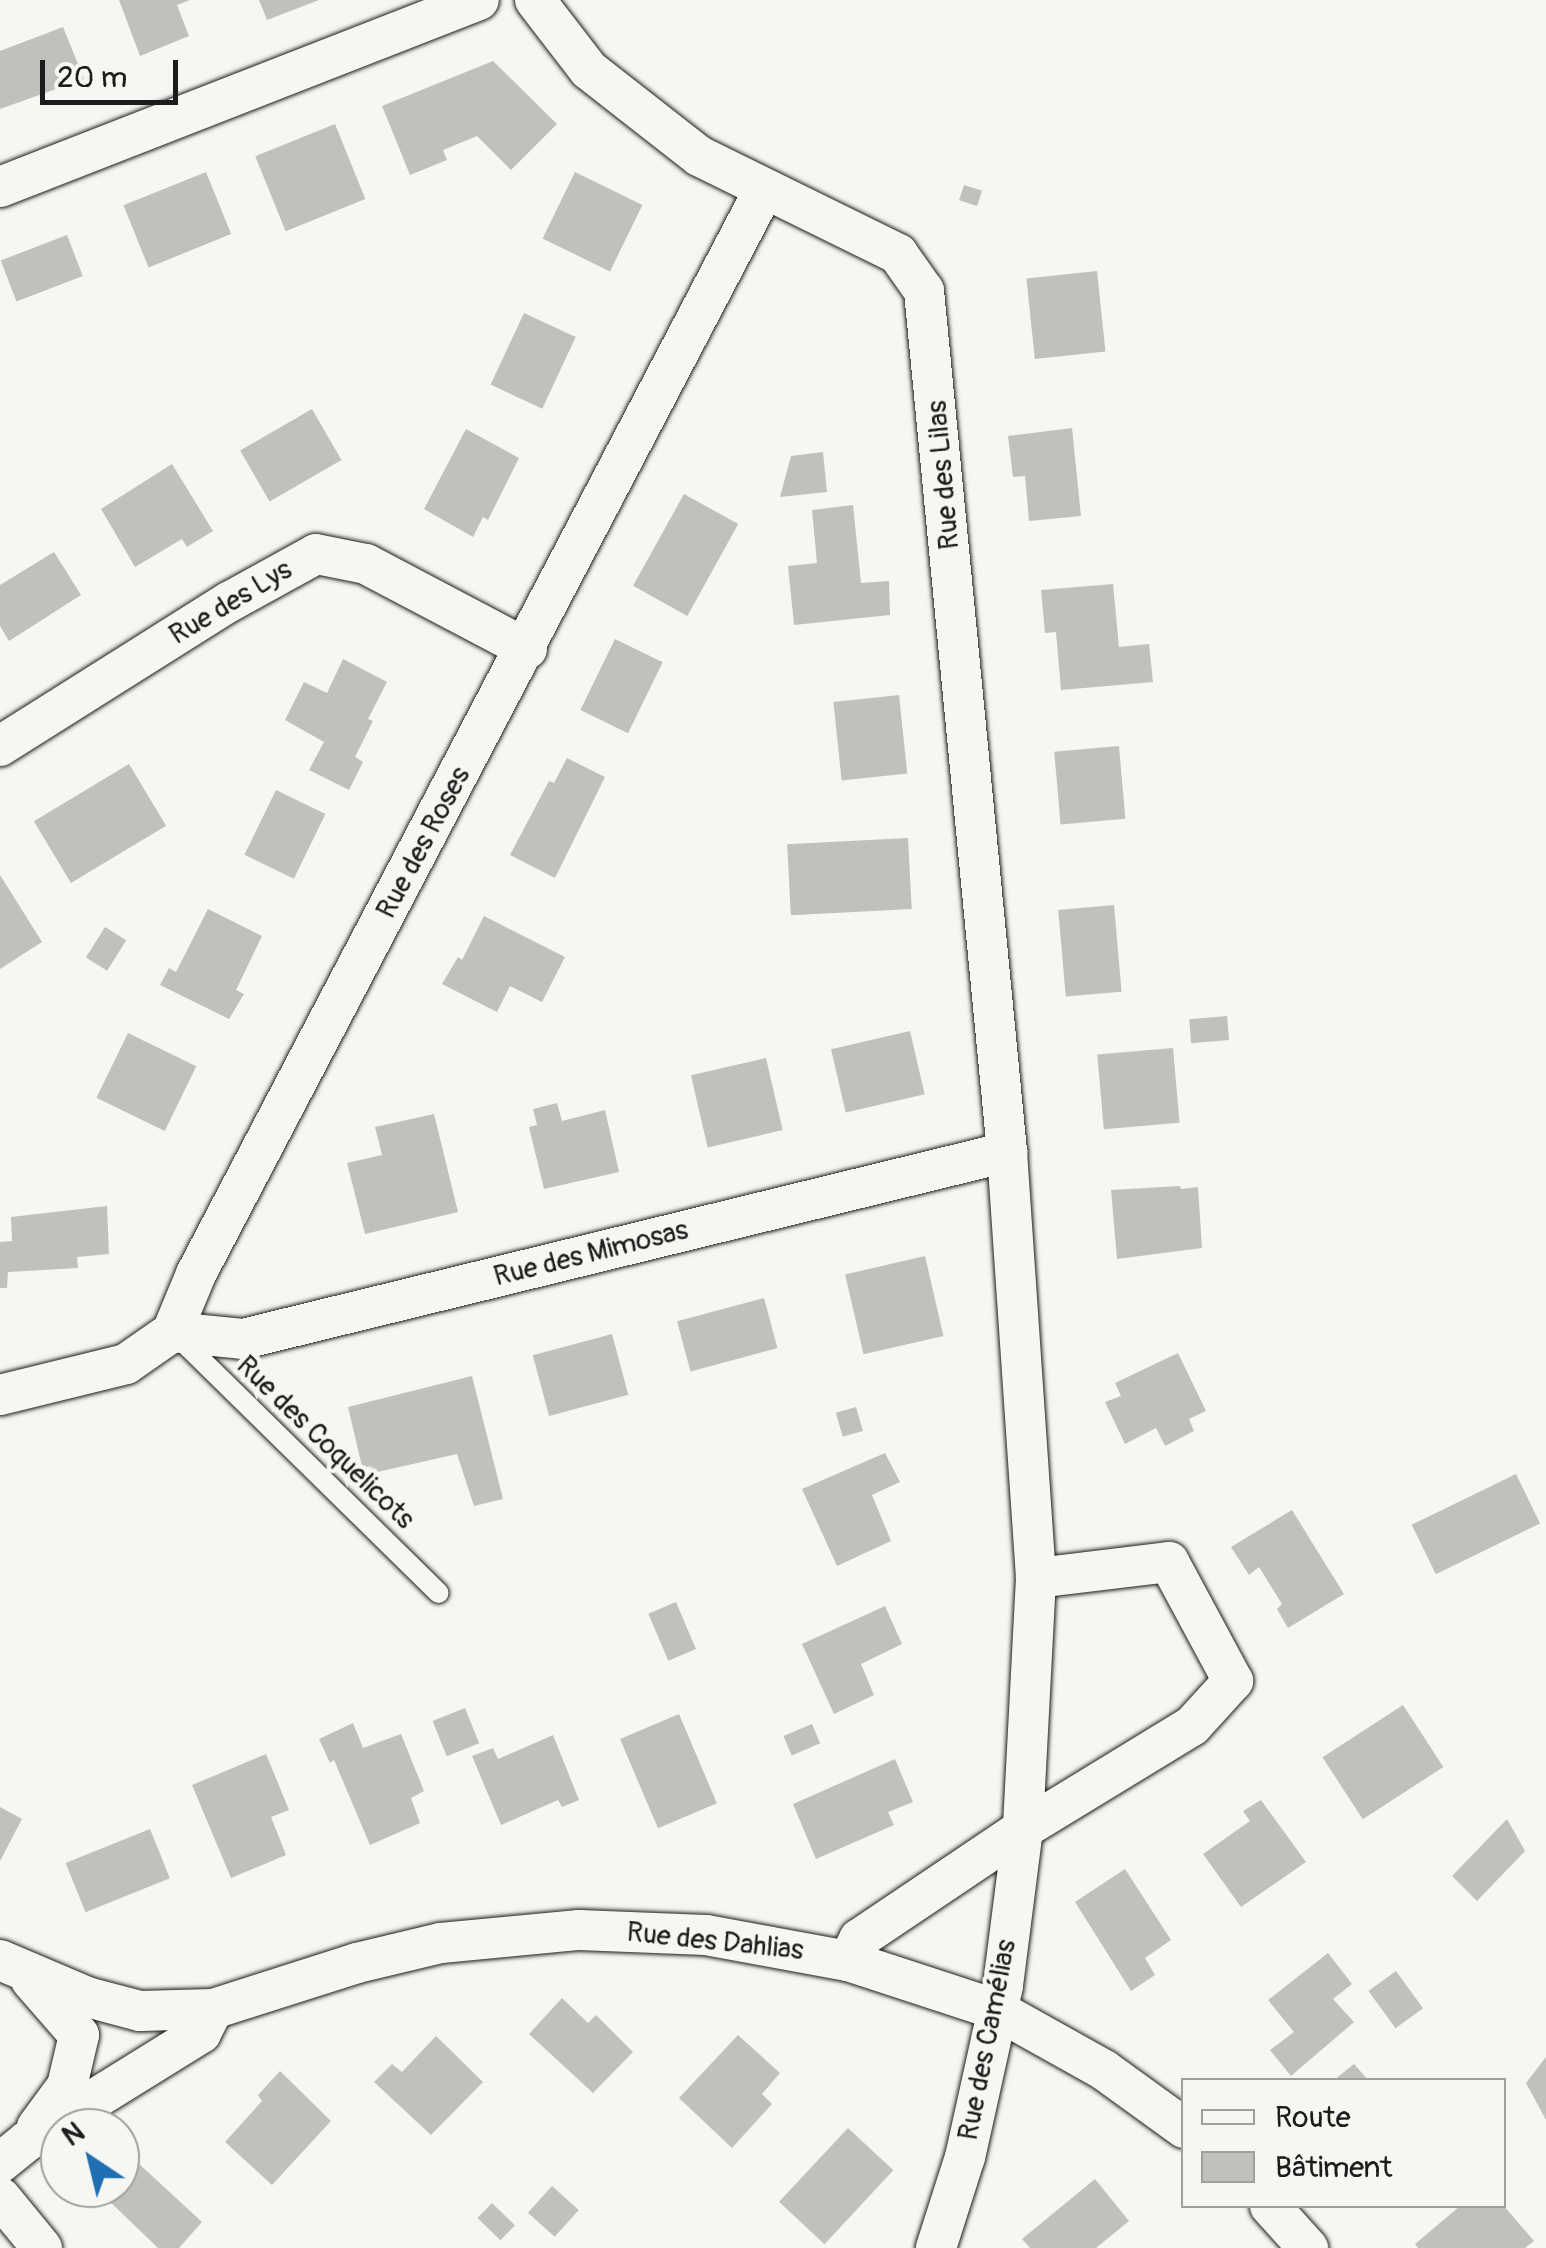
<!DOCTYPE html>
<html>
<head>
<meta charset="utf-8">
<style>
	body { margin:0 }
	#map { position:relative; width:1546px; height:2248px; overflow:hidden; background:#f6f6f2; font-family:Pangolin,sans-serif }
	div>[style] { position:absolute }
	.building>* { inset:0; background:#c0c0bd; transform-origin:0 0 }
	.roads { filter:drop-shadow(0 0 2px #1c1c1c) drop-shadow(0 0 2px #1c1c1c) }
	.lane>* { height:20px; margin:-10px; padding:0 10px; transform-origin:10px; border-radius:10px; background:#f6f6f2 }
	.street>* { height:40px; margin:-20px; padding:0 20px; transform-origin:20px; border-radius:20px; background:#f6f6f2 }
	span { translate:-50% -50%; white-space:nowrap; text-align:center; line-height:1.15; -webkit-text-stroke:9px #f6f6f2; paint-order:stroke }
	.street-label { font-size:28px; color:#1c1c1c }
	.legend { position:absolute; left:1181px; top:2078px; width:325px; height:130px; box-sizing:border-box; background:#f6f6f2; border:2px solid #9f9f9c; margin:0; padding:12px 18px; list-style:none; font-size:30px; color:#1c1c1c }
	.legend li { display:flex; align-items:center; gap:20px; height:50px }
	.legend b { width:50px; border:2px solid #9f9f9c }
	.north { position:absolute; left:40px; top:2108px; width:100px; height:100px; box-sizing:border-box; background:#f6f6f2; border:2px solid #9f9f9c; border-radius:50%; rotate:325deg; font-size:28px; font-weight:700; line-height:40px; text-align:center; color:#1c1c1c }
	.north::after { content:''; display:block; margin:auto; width:35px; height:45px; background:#1f6fb2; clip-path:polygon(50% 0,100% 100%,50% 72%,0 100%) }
	.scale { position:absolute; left:40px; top:60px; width:138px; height:45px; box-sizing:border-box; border:5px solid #1c1c1c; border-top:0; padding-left:12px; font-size:30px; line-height:35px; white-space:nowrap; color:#1c1c1c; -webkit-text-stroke:8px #f6f6f2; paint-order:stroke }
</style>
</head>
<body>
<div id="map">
	<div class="building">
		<i style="clip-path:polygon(119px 0,190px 0,177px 5px,189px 36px,140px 56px)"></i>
		<i style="clip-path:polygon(259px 0,319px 0,267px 20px)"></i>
		<i style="clip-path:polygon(63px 27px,84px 79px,0 109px,0 51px)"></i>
		<i style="clip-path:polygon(493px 61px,557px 124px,511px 170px,477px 136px,443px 150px,447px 160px,410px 175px,382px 106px)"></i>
		<i style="left:335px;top:124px;width:81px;height:86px;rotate:68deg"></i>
		<i style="left:206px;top:172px;width:67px;height:89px;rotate:68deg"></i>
		<i style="left:575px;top:172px;width:75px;height:74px;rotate:26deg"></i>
		<i style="left:964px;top:185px;width:19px;height:16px;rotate:18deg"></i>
		<i style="left:67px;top:235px;width:44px;height:71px;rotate:69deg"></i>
		<i style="left:1097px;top:271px;width:81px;height:71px;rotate:84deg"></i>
		<i style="left:524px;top:313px;width:57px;height:79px;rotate:25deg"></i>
		<i style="left:312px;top:409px;width:59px;height:83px;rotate:60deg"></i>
		<i style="clip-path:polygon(1072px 428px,1081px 516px,1029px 521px,1025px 476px,1013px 477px,1008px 436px)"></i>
		<i style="clip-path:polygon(466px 429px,519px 458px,488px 520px,483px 517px,473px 537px,424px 509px)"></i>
		<i style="clip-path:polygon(823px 452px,827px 492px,780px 497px,791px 456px)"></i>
		<i style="clip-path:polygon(172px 464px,213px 531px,187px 547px,182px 539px,135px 567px,101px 509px)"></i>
		<i style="left:684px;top:494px;width:62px;height:105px;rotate:29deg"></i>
		<i style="clip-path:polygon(853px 505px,861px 583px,889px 581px,890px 615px,794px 625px,788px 566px,817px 563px,812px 510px)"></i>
		<i style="clip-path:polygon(54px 552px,81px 595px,9px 641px,0 626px,0 585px)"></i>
		<i style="clip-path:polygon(1113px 584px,1119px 647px,1149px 644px,1153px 682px,1061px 690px,1056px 632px,1045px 633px,1041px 590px)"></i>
		<i style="left:615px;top:639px;width:53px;height:79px;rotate:26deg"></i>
		<i style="clip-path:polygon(343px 659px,387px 682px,368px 719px,373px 721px,355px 757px,363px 762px,349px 790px,309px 770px,324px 742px,285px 720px,304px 682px,327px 693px)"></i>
		<i style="left:899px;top:695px;width:79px;height:66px;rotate:84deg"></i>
		<i style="left:1119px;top:746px;width:73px;height:65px;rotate:85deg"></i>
		<i style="clip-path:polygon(567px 758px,605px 777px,555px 878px,510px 855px,549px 781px,554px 783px)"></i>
		<i style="left:129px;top:764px;width:72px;height:111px;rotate:59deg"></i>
		<i style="left:276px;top:790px;width:55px;height:72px;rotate:26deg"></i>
		<i style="left:908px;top:838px;width:71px;height:121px;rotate:87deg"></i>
		<i style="clip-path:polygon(0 875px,42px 942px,0 969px)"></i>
		<i style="left:1114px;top:905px;width:87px;height:56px;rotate:85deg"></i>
		<i style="clip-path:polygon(208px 909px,262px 936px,236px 990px,244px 994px,229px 1019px,160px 985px,169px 968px,176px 972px)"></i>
		<i style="clip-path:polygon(484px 916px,565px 957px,542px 1002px,510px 986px,497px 1012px,442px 984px,458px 957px,462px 960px)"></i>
		<i style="left:105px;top:927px;width:25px;height:36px;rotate:32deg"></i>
		<i style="left:1227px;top:1016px;width:24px;height:38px;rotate:85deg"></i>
		<i style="left:910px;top:1031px;width:65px;height:81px;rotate:77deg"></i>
		<i style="left:128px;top:1033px;width:76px;height:72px;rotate:26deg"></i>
		<i style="left:1173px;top:1048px;width:75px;height:76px;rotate:85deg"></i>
		<i style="left:766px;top:1058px;width:74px;height:77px;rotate:77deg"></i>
		<i style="clip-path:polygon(557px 1103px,562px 1121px,605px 1110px,619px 1172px,544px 1189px,529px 1127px,537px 1125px,533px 1109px)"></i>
		<i style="clip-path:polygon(434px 1114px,458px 1212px,365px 1234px,347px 1163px,382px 1155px,375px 1127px)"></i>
		<i style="clip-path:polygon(1180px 1186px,1181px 1189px,1198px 1187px,1202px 1248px,1117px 1259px,1111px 1190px)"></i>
		<i style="clip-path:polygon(107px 1206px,109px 1254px,77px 1257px,78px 1268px,8px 1272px,7px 1288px,0 1288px,0 1242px,12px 1241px,11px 1217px)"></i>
		<i style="left:925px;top:1256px;width:82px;height:82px;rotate:77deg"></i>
		<i style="left:764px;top:1298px;width:52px;height:90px;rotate:75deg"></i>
		<i style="left:612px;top:1334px;width:63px;height:82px;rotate:75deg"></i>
		<i style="clip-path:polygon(1178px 1353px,1206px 1411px,1189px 1419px,1194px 1431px,1165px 1446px,1156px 1428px,1125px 1444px,1105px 1402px,1121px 1396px,1115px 1383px)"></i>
		<i style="clip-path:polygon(472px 1376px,503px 1499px,474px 1506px,457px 1454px,364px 1475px,348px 1407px)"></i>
		<i style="left:856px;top:1407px;width:25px;height:21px;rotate:74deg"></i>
		<i style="clip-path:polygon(885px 1453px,900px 1482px,872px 1495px,891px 1541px,837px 1566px,802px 1489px)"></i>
		<i style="left:1516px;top:1474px;width:55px;height:116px;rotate:64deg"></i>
		<i style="clip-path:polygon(1292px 1510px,1344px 1594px,1288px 1628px,1277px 1609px,1282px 1604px,1259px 1567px,1249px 1575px,1231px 1547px)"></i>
		<i style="left:676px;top:1602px;width:51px;height:30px;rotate:67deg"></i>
		<i style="clip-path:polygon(885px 1606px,902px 1644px,861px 1664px,874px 1695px,834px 1714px,802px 1644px)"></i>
		<i style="left:1403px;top:1705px;width:74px;height:96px;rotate:57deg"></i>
		<i style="left:465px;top:1708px;width:38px;height:35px;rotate:68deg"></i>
		<i style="left:679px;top:1714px;width:97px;height:64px;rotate:67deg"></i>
		<i style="clip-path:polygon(353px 1723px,363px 1748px,401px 1734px,424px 1791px,411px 1798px,420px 1823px,370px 1845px,334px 1760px,330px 1763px,319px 1739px)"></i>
		<i style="left:812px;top:1724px;width:21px;height:31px;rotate:67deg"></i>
		<i style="clip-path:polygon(553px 1735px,579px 1800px,562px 1807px,558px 1800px,501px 1825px,472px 1756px,493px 1748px,498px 1759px)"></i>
		<i style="clip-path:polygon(266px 1754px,289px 1810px,271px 1817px,286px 1855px,231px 1878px,192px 1785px)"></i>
		<i style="clip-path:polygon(895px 1759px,913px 1802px,888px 1812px,894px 1825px,816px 1859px,793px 1804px)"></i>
		<i style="clip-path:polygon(1261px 1800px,1306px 1862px,1241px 1907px,1203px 1854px,1250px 1821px,1243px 1811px)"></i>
		<i style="clip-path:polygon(0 1807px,22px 1819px,0 1861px)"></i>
		<i style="clip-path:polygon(1507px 1819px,1525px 1851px,1477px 1901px,1452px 1876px)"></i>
		<i style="left:150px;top:1829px;width:53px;height:91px;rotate:68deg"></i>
		<i style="clip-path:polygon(1125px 1869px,1171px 1940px,1145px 1958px,1155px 1975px,1131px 1991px,1075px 1902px)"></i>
		<i style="clip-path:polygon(1328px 1953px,1352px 1984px,1333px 1999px,1354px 2022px,1291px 2076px,1270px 2050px,1294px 2032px,1268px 2000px)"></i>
		<i style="left:1396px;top:1971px;width:46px;height:34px;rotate:54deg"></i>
		<i style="clip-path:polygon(562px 1998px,588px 2023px,596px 2015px,633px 2052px,593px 2093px,529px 2034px)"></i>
		<i style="clip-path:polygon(738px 2035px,780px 2073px,762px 2094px,772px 2104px,732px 2148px,679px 2098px)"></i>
		<i style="clip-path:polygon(436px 2036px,483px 2082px,431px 2135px,374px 2082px,392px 2064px,402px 2072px)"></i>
		<i style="clip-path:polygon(1546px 2057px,1546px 2120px,1526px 2083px)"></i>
		<i style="clip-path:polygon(1354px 2064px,1368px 2080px,1334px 2080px)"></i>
		<i style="clip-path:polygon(280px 2071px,331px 2121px,272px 2185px,225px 2142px,262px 2101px,258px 2095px)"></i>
		<i style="left:848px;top:2128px;width:62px;height:101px;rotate:43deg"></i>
		<i style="clip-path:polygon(137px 2162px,202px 2222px,179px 2248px,158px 2248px,105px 2197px,113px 2188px,120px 2188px,120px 2180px)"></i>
		<i style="clip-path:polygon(1095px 2179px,1129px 2221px,1096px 2248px,1030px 2248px,1022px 2239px)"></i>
		<i style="left:552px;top:2186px;width:36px;height:36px;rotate:42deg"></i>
		<i style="left:492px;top:2203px;width:32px;height:21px;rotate:44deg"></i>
		<i style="clip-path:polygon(1460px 2206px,1504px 2206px,1534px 2241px,1525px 2248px,1418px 2248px,1415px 2244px)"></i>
	</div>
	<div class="roads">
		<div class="lane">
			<i style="left:176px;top:1335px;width:368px;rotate:44.5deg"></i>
		</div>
		<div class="street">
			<i style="left:535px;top:0;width:88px;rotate:52.4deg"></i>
			<i style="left:589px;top:70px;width:140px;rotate:38deg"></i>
			<i style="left:699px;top:156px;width:222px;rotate:26.2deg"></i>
			<i style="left:898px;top:254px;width:45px;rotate:54.9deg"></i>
			<i style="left:924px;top:291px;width:865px;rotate:84.49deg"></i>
			<i style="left:1007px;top:1152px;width:427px;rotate:86.1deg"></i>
			<i style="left:1036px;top:1578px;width:251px;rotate:93deg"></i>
			<i style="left:1023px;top:1829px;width:158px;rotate:97.3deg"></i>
			<i style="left:1003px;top:1986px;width:175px;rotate:102.5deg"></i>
			<i style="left:965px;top:2157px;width:96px;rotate:107.7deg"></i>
			<i style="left:0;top:187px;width:514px;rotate:-21.33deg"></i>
			<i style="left:0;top:746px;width:271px;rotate:-32.2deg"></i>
			<i style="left:229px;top:602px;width:99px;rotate:-28.9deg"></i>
			<i style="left:316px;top:554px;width:51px;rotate:11.3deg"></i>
			<i style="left:366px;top:564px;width:182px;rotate:27.8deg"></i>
			<i style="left:172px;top:1332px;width:71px;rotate:5.6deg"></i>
			<i style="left:243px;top:1339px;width:787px;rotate:-13.75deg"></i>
			<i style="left:0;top:1395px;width:130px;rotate:-13.8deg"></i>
			<i style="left:126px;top:1364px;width:56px;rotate:-34.8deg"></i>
			<i style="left:172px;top:1332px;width:63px;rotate:-67.5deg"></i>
			<i style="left:196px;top:1274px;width:1224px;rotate:-62.35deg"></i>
			<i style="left:0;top:1960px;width:95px;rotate:23deg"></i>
			<i style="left:87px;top:1997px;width:55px;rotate:14.8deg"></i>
			<i style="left:140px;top:2011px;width:73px;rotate:-1.6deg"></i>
			<i style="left:213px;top:2009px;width:151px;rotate:-17.7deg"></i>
			<i style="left:357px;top:1963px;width:86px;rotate:-13.4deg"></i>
			<i style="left:441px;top:1943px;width:139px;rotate:-5.4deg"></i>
			<i style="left:579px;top:1930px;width:127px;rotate:2.3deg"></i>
			<i style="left:706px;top:1935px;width:144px;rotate:10.4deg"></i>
			<i style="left:848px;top:1961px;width:155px;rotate:18.1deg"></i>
			<i style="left:995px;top:2009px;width:125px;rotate:29.2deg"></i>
			<i style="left:1104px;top:2070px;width:99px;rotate:35.9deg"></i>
			<i style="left:848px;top:1961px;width:25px;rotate:-63deg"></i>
			<i style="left:859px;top:1939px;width:197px;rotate:-33.9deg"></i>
			<i style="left:1023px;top:1829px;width:198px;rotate:-31.4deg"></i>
			<i style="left:1192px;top:1726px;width:61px;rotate:-47.7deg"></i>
			<i style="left:1233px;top:1681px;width:135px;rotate:-118.3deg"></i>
			<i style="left:1169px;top:1562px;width:134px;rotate:173.1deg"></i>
			<i style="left:31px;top:1980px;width:73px;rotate:48.9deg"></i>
			<i style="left:79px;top:2035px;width:52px;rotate:103.2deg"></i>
			<i style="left:67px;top:2086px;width:51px;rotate:126.2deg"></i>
			<i style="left:0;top:2163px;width:35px;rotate:-39deg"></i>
			<i style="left:27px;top:2141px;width:205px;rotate:-31.8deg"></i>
			<i style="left:201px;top:2033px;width:27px;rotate:-63deg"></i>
			<i style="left:0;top:2197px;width:66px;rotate:50.5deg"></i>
			<i style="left:1270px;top:2206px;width:57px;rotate:47.9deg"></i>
		</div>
	</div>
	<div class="street-label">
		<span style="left:944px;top:475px;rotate:-95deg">Rue des Lilas</span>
		<span style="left:231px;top:603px;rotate:-31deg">Rue des Lys</span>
		<span style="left:424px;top:843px;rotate:-62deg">Rue des Roses</span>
		<span style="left:591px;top:1254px;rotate:-14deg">Rue des Mimosas</span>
		<span style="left:325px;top:1443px;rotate:44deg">Rue des Coquelicots</span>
		<span style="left:715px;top:1942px;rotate:6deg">Rue des Dahlias</span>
		<span style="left:988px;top:2040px;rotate:-79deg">Rue des Camélias</span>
	</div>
	<ul class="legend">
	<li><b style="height:12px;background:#f6f6f2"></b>Route</li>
	<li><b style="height:28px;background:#c0c0bd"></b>Bâtiment</li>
	</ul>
	<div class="north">N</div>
	<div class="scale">20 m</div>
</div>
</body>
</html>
